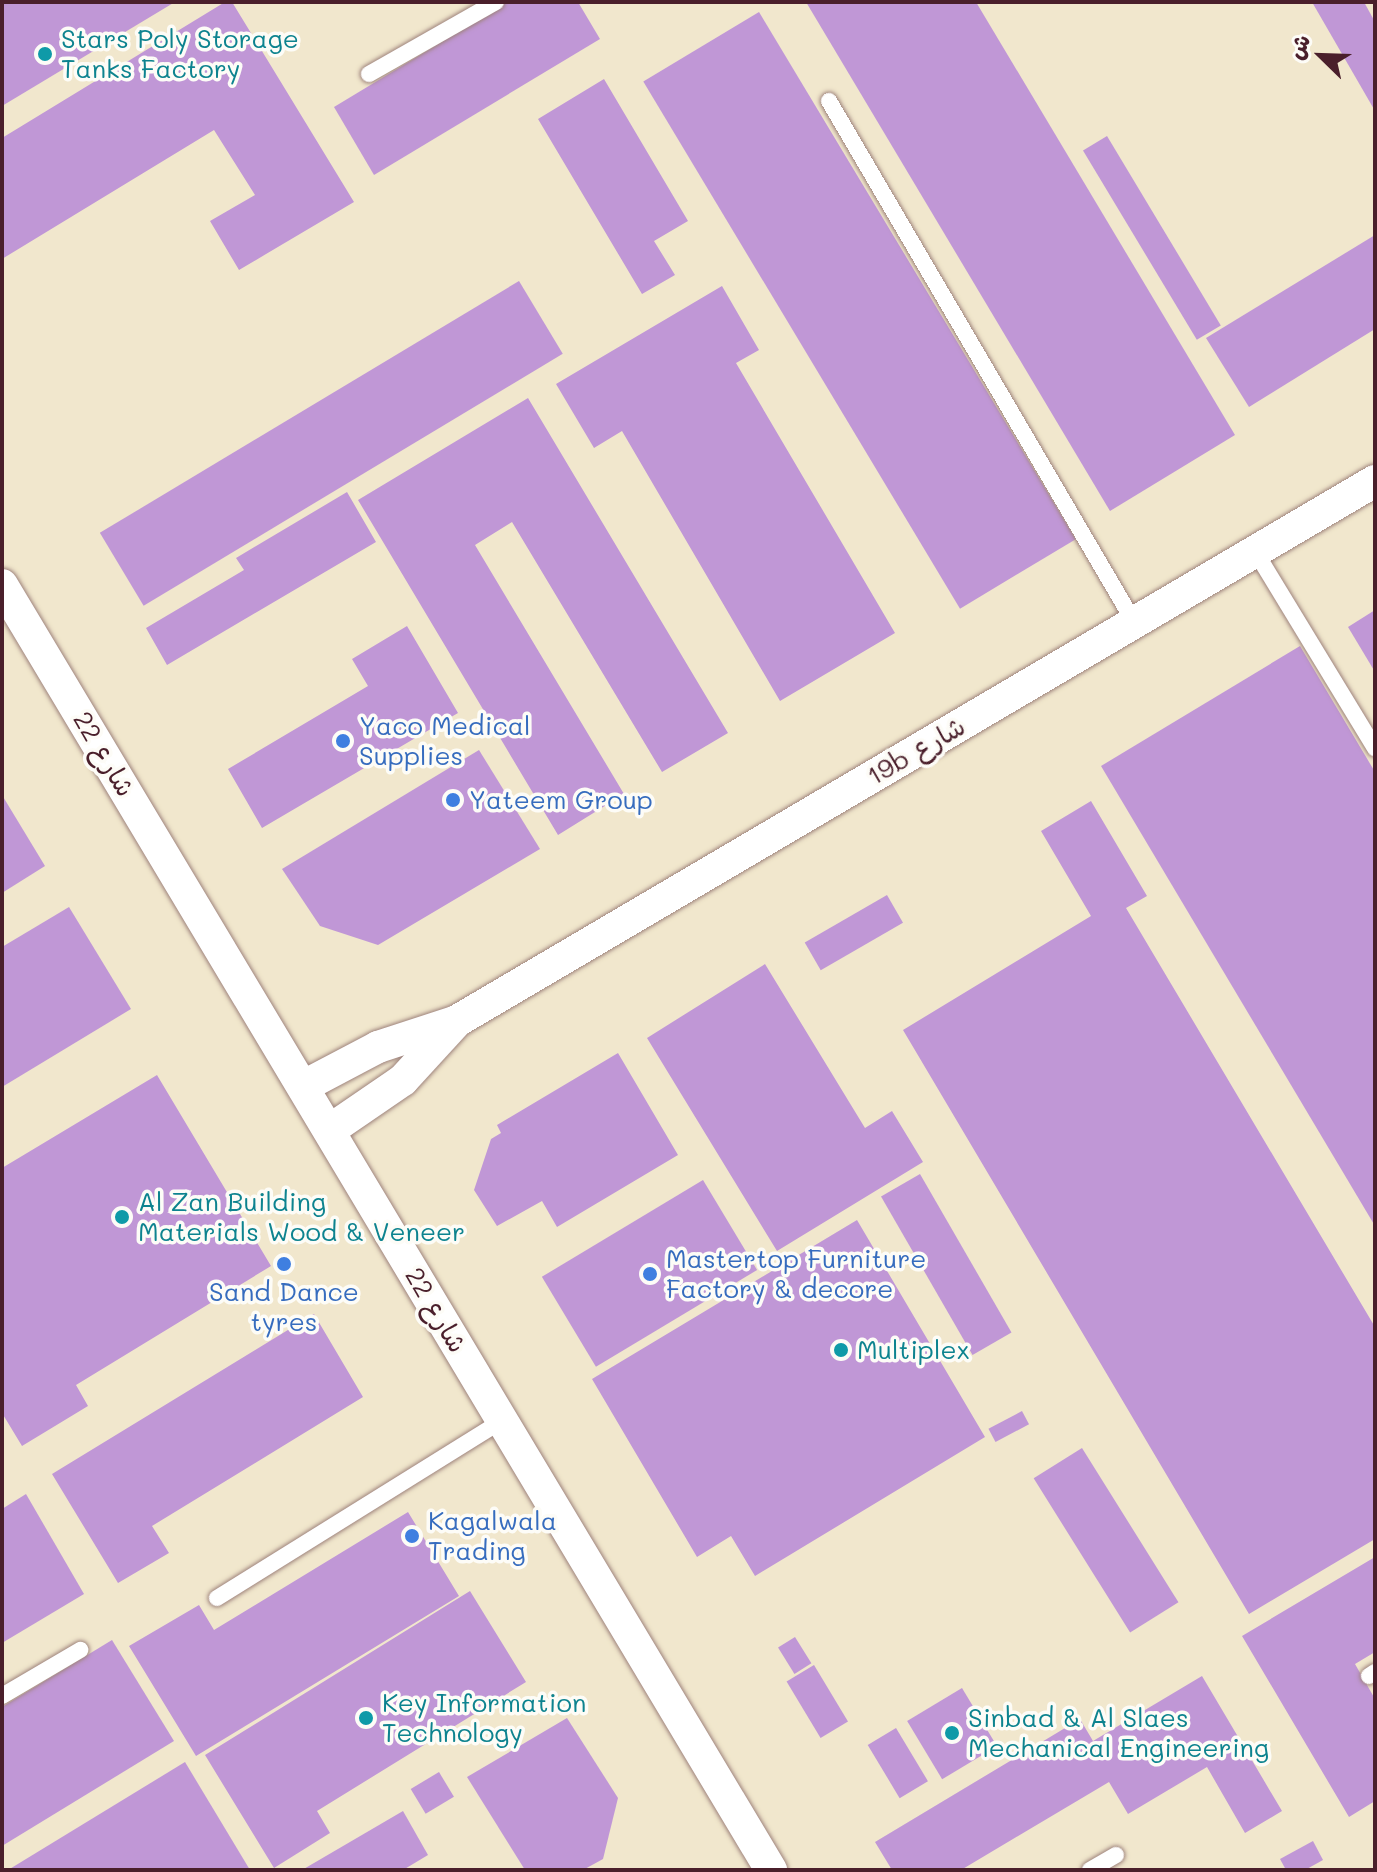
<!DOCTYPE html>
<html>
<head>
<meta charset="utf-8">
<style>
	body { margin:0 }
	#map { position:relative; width:1377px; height:1872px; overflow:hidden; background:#f1e7cd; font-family:Mali,"Playpen Sans Arabic",sans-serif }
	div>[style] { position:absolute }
	.building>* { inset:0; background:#c097d6; transform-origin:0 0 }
	.roads { filter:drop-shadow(0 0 2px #9e837c) drop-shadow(0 0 2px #9e837c) }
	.service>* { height:16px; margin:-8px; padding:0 8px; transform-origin:8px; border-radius:8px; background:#fff }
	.minor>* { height:32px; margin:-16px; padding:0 16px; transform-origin:16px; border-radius:16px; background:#fff }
	.dots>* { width:22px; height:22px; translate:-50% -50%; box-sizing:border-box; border:4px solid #fdfcf7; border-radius:50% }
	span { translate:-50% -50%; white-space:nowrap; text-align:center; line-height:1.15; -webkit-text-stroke:7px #fdfcf7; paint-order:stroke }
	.culture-label { font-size:26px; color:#0d838f }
	.left { translate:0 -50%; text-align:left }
	.shop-label { font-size:26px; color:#366cbe }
	.street-label { font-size:26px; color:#4a1f2b }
	.frame { position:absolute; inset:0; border:4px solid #4a1f2b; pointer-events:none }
	.north { position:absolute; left:1281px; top:16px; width:80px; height:80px; -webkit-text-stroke:6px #fdfcf7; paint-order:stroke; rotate:293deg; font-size:22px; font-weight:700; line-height:32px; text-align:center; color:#4a1f2b }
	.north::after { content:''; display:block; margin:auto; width:28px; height:36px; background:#4a1f2b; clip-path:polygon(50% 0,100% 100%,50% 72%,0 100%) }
</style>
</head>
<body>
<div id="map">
	<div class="building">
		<i style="clip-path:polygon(2px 2px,175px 2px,2px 106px)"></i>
		<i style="clip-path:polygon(225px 2px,232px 2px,354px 202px,239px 270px,210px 221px,255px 195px,214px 130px,2px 259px,2px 138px)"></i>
		<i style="clip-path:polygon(508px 2px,578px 2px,600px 39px,374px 175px,334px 107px)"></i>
		<i style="clip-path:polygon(806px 2px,976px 2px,1235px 435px,1110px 511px)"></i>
		<i style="clip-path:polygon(1312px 2px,1364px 2px,1375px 22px,1375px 111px)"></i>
		<i style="left:759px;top:12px;width:615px;height:135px;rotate:59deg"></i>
		<i style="clip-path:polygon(604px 79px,688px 221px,654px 241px,675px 275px,642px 294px,538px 119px)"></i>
		<i style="left:1107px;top:136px;width:221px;height:28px;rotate:59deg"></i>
		<i style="clip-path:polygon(1375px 235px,1375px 329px,1249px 407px,1206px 338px)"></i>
		<i style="left:519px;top:281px;width:85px;height:489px;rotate:59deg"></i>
		<i style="clip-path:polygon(722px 286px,759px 350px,736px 363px,895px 633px,780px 701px,622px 431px,594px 448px,556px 384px)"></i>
		<i style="clip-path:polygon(528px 398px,728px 733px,662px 772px,512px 522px,475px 545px,624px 794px,558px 835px,358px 500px)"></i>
		<i style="clip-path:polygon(347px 492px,376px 542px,167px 665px,146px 628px,244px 570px,236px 558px)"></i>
		<i style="clip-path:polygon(1375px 610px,1375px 672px,1348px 627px)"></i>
		<i style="clip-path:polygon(407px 626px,458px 713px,262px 828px,228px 769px,368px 686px,352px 659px)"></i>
		<i style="clip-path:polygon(1300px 646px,1375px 772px,1375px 1226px,1101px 766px)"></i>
		<i style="clip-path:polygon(479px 750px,540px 849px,378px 945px,320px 926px,282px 869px)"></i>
		<i style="clip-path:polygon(2px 795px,45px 866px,2px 893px)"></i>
		<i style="clip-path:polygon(1091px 801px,1147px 896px,1126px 908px,1375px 1327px,1375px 1539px,1249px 1614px,903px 1030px,1091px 916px,1041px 831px)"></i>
		<i style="left:887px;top:895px;width:32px;height:95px;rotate:60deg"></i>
		<i style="clip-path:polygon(69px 907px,131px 1009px,2px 1087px,2px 947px)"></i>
		<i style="clip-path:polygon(765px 964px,865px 1128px,892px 1111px,923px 1162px,777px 1251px,647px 1038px)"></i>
		<i style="clip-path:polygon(618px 1053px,678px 1155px,557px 1227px,542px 1201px,497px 1226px,474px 1190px,491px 1139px,501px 1133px,497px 1125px)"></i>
		<i style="clip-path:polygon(157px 1075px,271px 1266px,76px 1385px,88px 1406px,22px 1446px,2px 1413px,2px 1168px)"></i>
		<i style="left:920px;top:1174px;width:183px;height:45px;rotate:60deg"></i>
		<i style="left:703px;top:1180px;width:105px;height:188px;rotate:59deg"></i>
		<i style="clip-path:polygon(857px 1220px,985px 1437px,755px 1576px,731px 1536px,697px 1557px,592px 1379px)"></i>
		<i style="clip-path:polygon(314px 1314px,363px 1397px,152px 1526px,169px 1553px,118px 1583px,52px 1474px)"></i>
		<i style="left:1022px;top:1411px;width:15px;height:38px;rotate:62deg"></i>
		<i style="left:1082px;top:1448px;width:182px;height:57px;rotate:58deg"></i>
		<i style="clip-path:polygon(26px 1494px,84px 1594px,2px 1643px,2px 1509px)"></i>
		<i style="clip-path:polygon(408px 1512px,459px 1596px,196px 1756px,129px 1646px,199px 1605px,214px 1630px)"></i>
		<i style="clip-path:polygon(1375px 1557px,1375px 1652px,1355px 1664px,1375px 1699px,1375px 1801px,1349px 1817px,1242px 1636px)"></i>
		<i style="clip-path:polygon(470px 1591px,526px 1682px,317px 1811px,330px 1833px,274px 1868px,205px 1755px)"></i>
		<i style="left:795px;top:1637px;width:31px;height:20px;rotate:58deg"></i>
		<i style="clip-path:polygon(112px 1640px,174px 1741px,2px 1846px,2px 1707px)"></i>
		<i style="left:814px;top:1665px;width:66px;height:32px;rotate:59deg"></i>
		<i style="clip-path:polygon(1202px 1676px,1282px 1811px,1245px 1833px,1207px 1767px,1128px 1814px,1109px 1782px,961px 1870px,892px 1870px,875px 1842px,1080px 1719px,1093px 1741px)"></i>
		<i style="left:962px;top:1688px;width:68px;height:64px;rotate:59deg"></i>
		<i style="clip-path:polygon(567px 1718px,618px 1798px,603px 1859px,583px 1870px,525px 1870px,467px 1777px)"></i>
		<i style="left:896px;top:1728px;width:62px;height:33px;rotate:59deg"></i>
		<i style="clip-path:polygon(185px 1762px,250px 1870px,8px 1870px)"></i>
		<i style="left:439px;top:1772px;width:29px;height:33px;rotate:59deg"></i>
		<i style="clip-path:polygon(403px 1811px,428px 1855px,403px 1870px,302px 1870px)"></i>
		<i style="clip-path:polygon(1313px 1841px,1323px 1860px,1305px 1870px,1286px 1870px,1280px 1859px)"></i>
	</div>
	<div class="roads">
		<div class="service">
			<i style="left:369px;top:74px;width:146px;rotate:-29.6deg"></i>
			<i style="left:829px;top:101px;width:604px;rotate:59.65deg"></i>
			<i style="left:1255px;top:551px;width:231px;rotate:58.7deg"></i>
			<i style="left:217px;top:1598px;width:337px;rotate:-31.9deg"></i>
			<i style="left:1369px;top:1676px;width:7px;rotate:-34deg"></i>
			<i style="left:2px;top:1696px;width:91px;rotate:-30.5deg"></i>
			<i style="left:1090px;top:1870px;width:30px;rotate:-30deg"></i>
		</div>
		<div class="minor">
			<i style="left:2px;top:585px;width:1498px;rotate:59.1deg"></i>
			<i style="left:304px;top:1086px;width:84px;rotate:-27.8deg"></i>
			<i style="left:378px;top:1047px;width:83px;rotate:-18.2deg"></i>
			<i style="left:457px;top:1021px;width:1065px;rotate:-30.47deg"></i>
			<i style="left:330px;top:1130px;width:88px;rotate:-34.4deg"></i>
			<i style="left:403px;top:1080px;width:80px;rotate:-47.5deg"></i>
		</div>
	</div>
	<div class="dots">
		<i style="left:45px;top:54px;background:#0f9aa8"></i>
		<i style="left:343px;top:741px;background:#3f7fe0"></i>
		<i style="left:453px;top:800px;background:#3f7fe0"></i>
		<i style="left:122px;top:1217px;background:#0f9aa8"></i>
		<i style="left:284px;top:1264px;background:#3f7fe0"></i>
		<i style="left:650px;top:1274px;background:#3f7fe0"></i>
		<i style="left:841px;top:1350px;background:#0f9aa8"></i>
		<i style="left:412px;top:1536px;background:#3f7fe0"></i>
		<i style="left:366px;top:1718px;background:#0f9aa8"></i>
		<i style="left:952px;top:1733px;background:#0f9aa8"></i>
	</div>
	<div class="culture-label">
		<span class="left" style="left:61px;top:54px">Stars Poly Storage<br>Tanks Factory</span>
		<span class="left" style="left:138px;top:1217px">Al Zan Building<br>Materials Wood &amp; Veneer</span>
		<span class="left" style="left:857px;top:1350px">Multiplex</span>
		<span class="left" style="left:382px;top:1718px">Key Information<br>Technology</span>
		<span class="left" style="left:968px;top:1733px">Sinbad &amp; Al Slaes<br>Mechanical Engineering</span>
	</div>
	<div class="shop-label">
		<span class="left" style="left:359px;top:741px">Yaco Medical<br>Supplies</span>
		<span class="left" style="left:469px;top:800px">Yateem Group</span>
		<span class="left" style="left:666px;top:1274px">Mastertop Furniture<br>Factory &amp; decore</span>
		<span style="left:284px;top:1307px">Sand Dance<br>tyres</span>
		<span class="left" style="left:428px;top:1536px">Kagalwala<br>Trading</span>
	</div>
	<div class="street-label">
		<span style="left:916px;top:751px;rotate:-30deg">19b شارع</span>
		<span style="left:104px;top:754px;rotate:59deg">شارع 22</span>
		<span style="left:436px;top:1310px;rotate:59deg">شارع 22</span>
	</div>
	<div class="frame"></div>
	<div class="north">ش</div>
</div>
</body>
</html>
